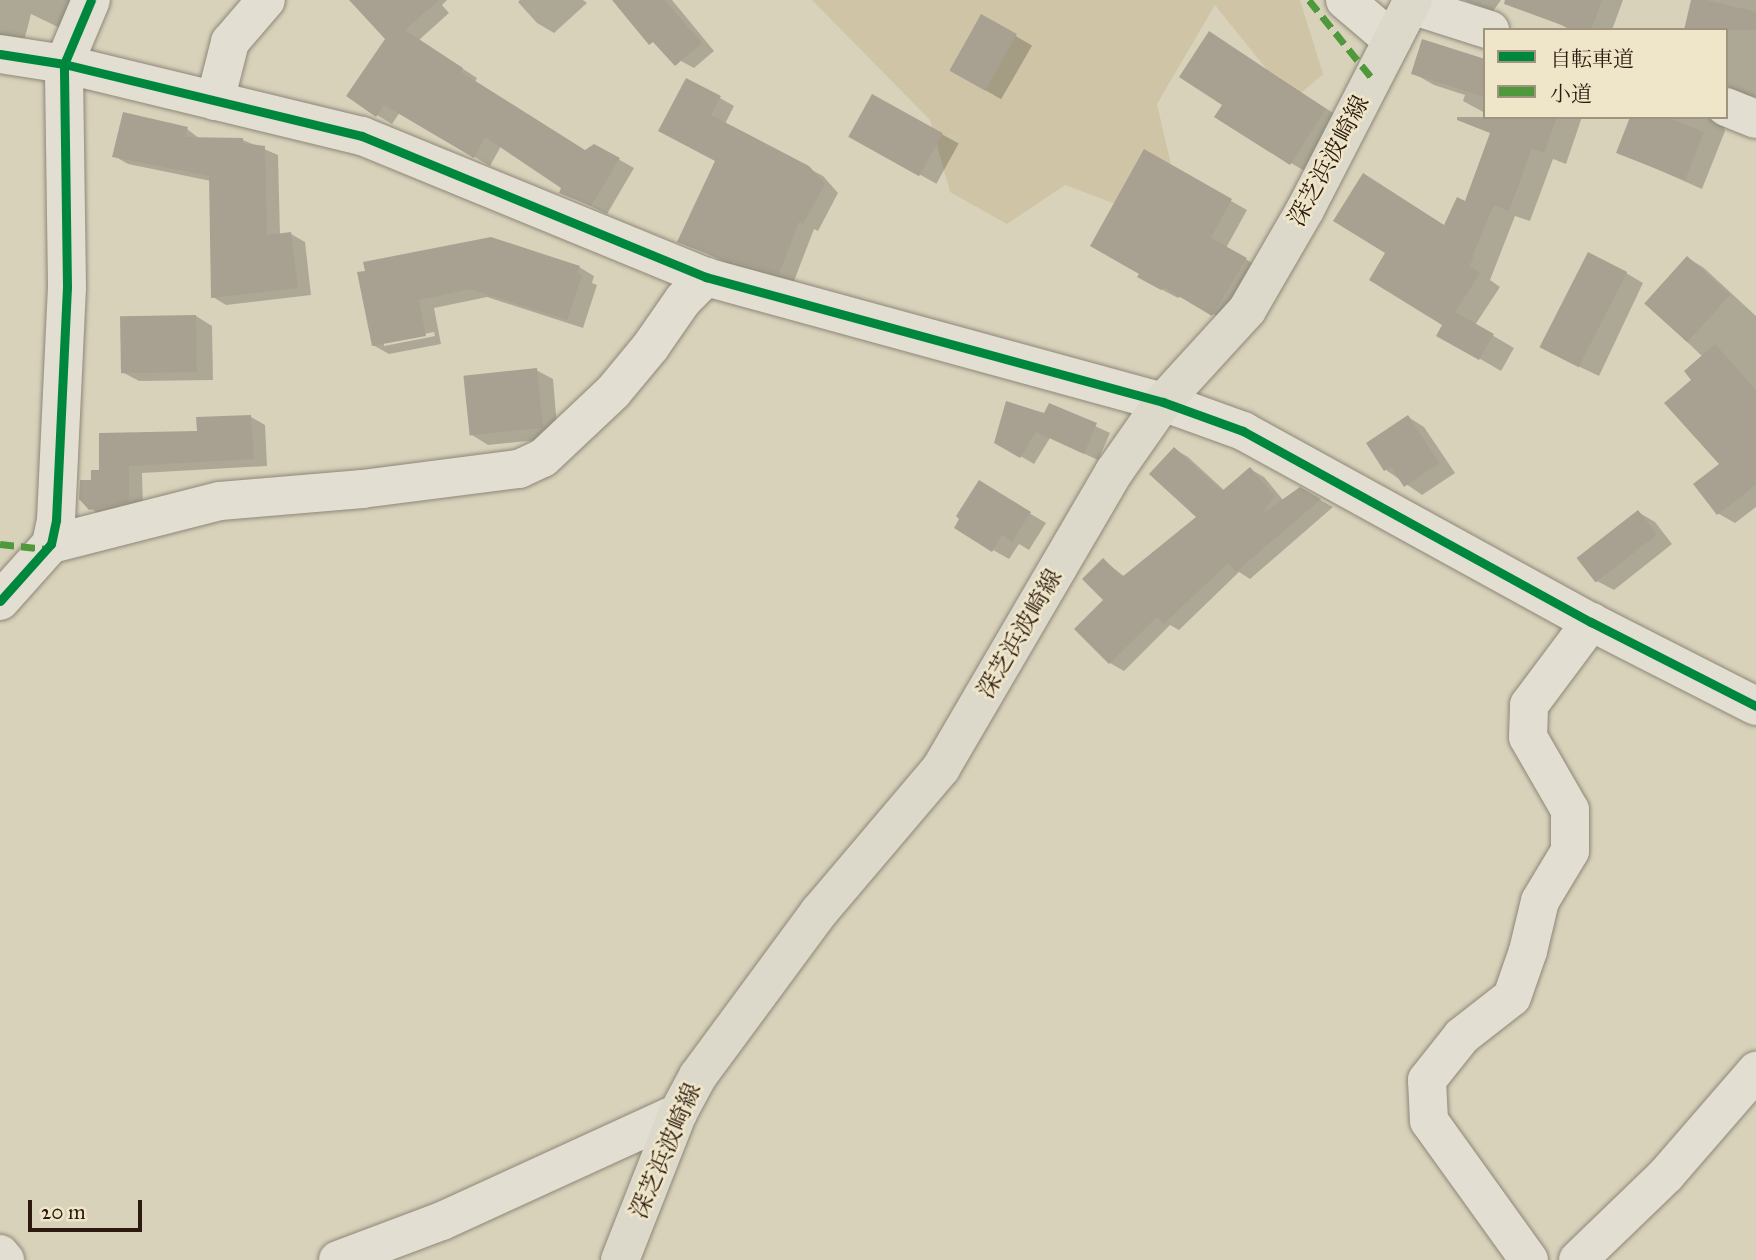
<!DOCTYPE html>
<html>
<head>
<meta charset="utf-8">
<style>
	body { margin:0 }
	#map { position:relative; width:1756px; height:1260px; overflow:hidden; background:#d9d2bb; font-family:"IM FELL Great Primer","Noto Serif JP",serif }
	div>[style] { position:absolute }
	.green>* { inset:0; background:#cfc4a5 }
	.shadow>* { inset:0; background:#0003; transform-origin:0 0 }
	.building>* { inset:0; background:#a8a191; transform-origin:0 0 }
	.roads { filter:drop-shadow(0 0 2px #8d8778) drop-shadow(0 0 2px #8d8778) }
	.minor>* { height:38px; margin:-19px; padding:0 19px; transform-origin:19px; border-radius:19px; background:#e2ded2 }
	.major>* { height:38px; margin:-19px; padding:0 19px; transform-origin:19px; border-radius:19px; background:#dcd8ca }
	.quiet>* { height:7px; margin-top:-3.5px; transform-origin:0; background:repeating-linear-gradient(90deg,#4f993c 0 14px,transparent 0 21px) }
	.cycleway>* { height:9px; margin:-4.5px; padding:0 4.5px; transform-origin:4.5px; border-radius:4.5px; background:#00873e }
	span { translate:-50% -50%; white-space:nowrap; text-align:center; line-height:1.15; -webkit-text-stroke:5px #efe6ca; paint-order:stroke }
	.street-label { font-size:24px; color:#2c1a0e }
	.legend { position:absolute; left:1483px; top:28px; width:245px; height:91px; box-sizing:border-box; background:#efe6ca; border:2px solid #a1947f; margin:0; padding:9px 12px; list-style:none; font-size:21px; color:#2c1a0e }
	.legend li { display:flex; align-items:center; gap:14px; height:35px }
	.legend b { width:35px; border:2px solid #a1947f }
	.scale { position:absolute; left:28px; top:1200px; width:114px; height:32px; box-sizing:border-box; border:4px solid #2c1a0e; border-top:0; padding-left:9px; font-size:21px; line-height:24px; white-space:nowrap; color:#2c1a0e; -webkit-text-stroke:5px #efe6ca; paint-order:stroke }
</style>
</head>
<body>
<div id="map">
	<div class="green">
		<i style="clip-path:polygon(812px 0,1300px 0,1323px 74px,1292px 101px,1215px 5px,1157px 104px,1175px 182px,1139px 213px,1065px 185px,1007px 224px,950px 192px,930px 120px)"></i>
	</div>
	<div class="shadow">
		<i style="clip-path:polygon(0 0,74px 0,60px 28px,31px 14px,24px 41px,0 43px)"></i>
		<i style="clip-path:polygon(352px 0,447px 0,442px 5px,449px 13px,419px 40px,477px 78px,475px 82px,586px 152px,595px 146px,634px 168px,607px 214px,561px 192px,564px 187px,501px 146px,490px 166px,400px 112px,392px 124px,377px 115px,387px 39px)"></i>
		<i style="clip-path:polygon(520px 0,583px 0,587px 3px,554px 33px,537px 23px,518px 2px)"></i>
		<i style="clip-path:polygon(633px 0,672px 0,714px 51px,694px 68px,681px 61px)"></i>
		<i style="clip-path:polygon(1464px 0,1501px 0,1493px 11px)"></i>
		<i style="clip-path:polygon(1558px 0,1623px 0,1612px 30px,1570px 30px,1551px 19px)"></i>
		<i style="clip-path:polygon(1693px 0,1756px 0,1756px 97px,1742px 94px,1726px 104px,1726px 30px)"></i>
		<i style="left:981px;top:16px;width:59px;height:62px;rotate:30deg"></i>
		<i style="clip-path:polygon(1210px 33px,1350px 124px,1315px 177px,1291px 163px,1225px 105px)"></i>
		<i style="clip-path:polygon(1485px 61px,1485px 113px,1463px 101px,1465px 95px,1434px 85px,1413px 73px)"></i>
		<i style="left:873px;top:96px;width:98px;height:46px;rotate:29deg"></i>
		<i style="clip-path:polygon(720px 98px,734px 106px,725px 124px,823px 176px,838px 193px,818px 231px,814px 229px,794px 281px,729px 264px,680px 241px,717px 161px,674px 138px)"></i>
		<i style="clip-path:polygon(1496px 117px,1582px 117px,1566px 164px,1553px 159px,1530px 221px,1515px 216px,1490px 280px,1500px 287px,1475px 325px,1514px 348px,1501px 371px,1439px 335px,1444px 325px,1445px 226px,1466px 203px)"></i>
		<i style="clip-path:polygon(1666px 117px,1721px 117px,1725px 131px,1702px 189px,1618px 152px)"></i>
		<i style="clip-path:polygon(187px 129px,200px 139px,243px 140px,278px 155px,280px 235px,291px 234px,305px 242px,311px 295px,226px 305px,213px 297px,211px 181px,128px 164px,114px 156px)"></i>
		<i style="clip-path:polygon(1145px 152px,1247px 210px,1226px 248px,1261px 268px,1229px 323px,1182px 296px,1178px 298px,1155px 286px,1141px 273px)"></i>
		<i style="clip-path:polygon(1688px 258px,1704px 268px,1756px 316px,1756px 507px,1735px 523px,1719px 514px,1722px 464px,1693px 380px,1703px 357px,1646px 303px)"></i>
		<i style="clip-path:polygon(evenodd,579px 267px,594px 276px,592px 283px,597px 285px,583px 328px,487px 297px,434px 308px,441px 344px,389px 354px,373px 345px,359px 274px,579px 267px,434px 332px,435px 336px,384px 346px,384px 342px,434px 332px)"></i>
		<i style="clip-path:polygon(1626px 273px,1643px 283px,1599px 376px,1561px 358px)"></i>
		<i style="clip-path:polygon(196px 316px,212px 326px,213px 380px,139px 381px,122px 372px)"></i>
		<i style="clip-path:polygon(536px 370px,553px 379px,558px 438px,488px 445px,472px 435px)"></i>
		<i style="clip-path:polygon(1050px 405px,1110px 433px,1098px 460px,1050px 438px,1034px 464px,996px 442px,1045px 415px)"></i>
		<i style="clip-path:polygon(251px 417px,265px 425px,267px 466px,142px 473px,143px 509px,104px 517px,90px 508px,93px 482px,101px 471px,199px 433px)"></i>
		<i style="clip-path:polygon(1408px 417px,1424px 427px,1455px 473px,1422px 495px,1386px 470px)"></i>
		<i style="clip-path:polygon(1174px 449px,1188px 457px,1225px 491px,1250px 469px,1264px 477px,1284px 501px,1300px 489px,1333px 507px,1250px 579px,1239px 572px,1179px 630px,1170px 625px,1124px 671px,1110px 663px,1103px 560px,1125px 577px,1198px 517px)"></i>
		<i style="clip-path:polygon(994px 492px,1046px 523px,1029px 550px,1019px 544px,1009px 559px,993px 550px)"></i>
		<i style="clip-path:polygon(1638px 512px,1655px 522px,1672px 544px,1614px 590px,1597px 581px)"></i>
	</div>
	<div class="building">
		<i style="clip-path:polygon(349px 0,439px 0,405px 30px,463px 68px,461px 72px,585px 150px,594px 144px,620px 158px,591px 206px,559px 193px,561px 188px,485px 137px,474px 158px,384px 105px,376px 117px,346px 96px,385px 39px)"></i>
		<i style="clip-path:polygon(612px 0,665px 0,702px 43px,675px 66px,653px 42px,649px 45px)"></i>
		<i style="clip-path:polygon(1505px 0,1602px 0,1591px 30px,1575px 30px,1504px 4px)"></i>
		<i style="clip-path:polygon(1691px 0,1707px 0,1756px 12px,1756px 30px,1684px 30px)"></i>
		<i style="left:981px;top:14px;width:41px;height:65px;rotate:29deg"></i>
		<i style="clip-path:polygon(1209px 31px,1326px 109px,1290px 165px,1214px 117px,1222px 105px,1179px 77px)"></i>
		<i style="clip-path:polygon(1422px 39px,1485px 59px,1485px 97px,1411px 74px)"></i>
		<i style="clip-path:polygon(686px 78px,721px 96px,711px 115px,809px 166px,825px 184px,803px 224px,799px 222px,779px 274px,713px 256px,677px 242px,715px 161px,658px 131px)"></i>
		<i style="left:872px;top:94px;width:81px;height:49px;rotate:29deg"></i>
		<i style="clip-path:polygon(123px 112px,188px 127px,185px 137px,243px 138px,243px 143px,265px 146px,267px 235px,291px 232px,298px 288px,211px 298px,209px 176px,112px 157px)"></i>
		<i style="clip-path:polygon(1457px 117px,1557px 117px,1544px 153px,1532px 148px,1509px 211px,1494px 205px,1472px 257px,1474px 258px,1469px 266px,1480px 273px,1455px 312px,1494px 334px,1479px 360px,1436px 336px,1442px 325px,1369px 280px,1385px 253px,1333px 221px,1363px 173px,1444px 225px,1457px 197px,1465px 201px,1490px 133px,1457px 120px)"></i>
		<i style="clip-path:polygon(1630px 117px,1667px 117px,1704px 132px,1685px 180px,1616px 153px)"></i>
		<i style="clip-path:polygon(1144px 149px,1232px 199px,1211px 238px,1247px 258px,1212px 316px,1165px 288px,1161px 290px,1137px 277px,1139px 274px,1090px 246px)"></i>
		<i style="clip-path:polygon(491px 237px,580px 266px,577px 273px,582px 275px,567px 320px,470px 289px,419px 300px,426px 336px,372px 346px,357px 272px,365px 271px,363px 262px)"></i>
		<i style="left:1588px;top:252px;width:44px;height:107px;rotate:27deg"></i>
		<i style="left:1687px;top:256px;width:58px;height:64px;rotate:42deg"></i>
		<i style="left:196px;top:315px;width:57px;height:76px;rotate:89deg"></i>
		<i style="clip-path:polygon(1715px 344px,1756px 390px,1756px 485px,1717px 515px,1693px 484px,1719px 464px,1664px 403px,1691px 380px,1684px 371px)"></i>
		<i style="left:537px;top:368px;width:60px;height:74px;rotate:84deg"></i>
		<i style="clip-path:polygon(1006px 401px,1044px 413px,1049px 403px,1097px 423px,1084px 454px,1036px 432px,1020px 458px,994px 443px)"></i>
		<i style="clip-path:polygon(251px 415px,254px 459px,129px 466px,129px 502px,89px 510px,79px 499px,80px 480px,91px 480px,91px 470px,99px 470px,99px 433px,197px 431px,196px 417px)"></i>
		<i style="clip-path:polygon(1408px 415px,1439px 463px,1404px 487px,1391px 467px,1384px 471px,1366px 443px)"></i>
		<i style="clip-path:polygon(1174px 447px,1222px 491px,1250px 467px,1275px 496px,1262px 514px,1300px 487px,1321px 499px,1236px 572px,1228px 563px,1164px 624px,1157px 617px,1109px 664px,1074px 629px,1103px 600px,1082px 579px,1103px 558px,1122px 577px,1196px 517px,1149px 474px)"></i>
		<i style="clip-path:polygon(979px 480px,1031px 512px,1012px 542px,1002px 535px,992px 552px,954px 528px,959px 519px,956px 516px)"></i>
		<i style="left:1638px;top:510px;width:31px;height:78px;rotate:52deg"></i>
	</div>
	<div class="roads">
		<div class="minor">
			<i style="left:1345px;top:0;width:62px;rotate:40.4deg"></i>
			<i style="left:1411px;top:5px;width:83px;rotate:17.6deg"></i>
			<i style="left:0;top:54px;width:65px;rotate:8.9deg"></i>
			<i style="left:64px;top:64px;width:307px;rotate:13.6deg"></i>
			<i style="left:362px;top:136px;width:372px;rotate:22.3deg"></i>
			<i style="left:706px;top:277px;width:474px;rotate:15.3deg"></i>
			<i style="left:1163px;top:402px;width:85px;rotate:19.9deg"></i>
			<i style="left:1243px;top:431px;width:397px;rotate:28.8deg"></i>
			<i style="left:1591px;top:622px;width:185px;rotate:27deg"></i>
			<i style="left:215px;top:101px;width:61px;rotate:-75.7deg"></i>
			<i style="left:230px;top:42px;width:55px;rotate:-49.4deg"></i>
			<i style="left:1726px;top:107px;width:32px;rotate:22deg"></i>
			<i style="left:51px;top:544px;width:174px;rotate:-14.3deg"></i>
			<i style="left:220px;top:501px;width:143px;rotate:-4.8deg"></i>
			<i style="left:362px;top:489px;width:158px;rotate:-7.3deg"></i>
			<i style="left:519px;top:469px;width:26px;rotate:-25deg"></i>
			<i style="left:543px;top:458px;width:96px;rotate:-43.3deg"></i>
			<i style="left:613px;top:392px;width:60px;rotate:-50.4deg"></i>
			<i style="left:651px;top:346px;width:56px;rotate:-55.2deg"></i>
			<i style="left:683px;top:300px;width:33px;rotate:-45deg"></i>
			<i style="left:0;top:601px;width:76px;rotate:-48.2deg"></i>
			<i style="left:51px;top:544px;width:25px;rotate:-78deg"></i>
			<i style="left:56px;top:520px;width:233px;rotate:-87.3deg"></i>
			<i style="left:67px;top:287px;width:223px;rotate:-90.8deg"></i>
			<i style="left:64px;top:64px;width:69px;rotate:-67.1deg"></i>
			<i style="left:0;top:1254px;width:8px;rotate:50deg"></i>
			<i style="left:338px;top:1260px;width:111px;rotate:-20.6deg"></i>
			<i style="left:442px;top:1221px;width:260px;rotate:-24.6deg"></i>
			<i style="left:1529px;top:1260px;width:171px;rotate:-125.7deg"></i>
			<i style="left:1429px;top:1121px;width:41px;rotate:-92.8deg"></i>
			<i style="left:1427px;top:1080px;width:56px;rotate:-51.5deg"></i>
			<i style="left:1462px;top:1036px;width:63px;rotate:-38deg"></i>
			<i style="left:1512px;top:997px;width:49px;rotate:-70.8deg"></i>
			<i style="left:1528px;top:951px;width:51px;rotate:-76.5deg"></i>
			<i style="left:1540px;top:901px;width:58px;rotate:-59deg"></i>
			<i style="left:1570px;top:851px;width:41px;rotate:-90deg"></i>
			<i style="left:1570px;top:810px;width:84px;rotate:-119.9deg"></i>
			<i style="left:1528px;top:737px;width:32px;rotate:-88deg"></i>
			<i style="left:1529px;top:705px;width:104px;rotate:-53.2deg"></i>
			<i style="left:1578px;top:1260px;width:122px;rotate:-44deg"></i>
			<i style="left:1666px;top:1175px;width:138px;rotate:-49.1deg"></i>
		</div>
		<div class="major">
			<i style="left:620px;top:1260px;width:158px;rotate:-68.5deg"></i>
			<i style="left:678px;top:1113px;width:42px;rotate:-61.6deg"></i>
			<i style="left:698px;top:1076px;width:204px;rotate:-53.6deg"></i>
			<i style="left:819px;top:912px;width:189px;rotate:-49.7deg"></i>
			<i style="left:941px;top:768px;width:343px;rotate:-59.7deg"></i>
			<i style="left:1114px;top:472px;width:85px;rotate:-55deg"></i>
			<i style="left:1163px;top:402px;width:125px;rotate:-47.6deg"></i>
			<i style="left:1247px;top:310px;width:116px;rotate:-59.9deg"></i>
			<i style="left:1305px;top:210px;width:236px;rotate:-62.8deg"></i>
		</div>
	</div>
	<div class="quiet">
		<i style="left:1309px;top:0;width:100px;rotate:51.1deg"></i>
		<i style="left:0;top:544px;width:46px;rotate:6.2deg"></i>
	</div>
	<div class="cycleway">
		<i style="left:0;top:54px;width:65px;rotate:8.9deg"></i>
		<i style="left:64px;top:64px;width:307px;rotate:13.6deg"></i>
		<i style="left:362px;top:136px;width:372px;rotate:22.3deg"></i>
		<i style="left:706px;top:277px;width:474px;rotate:15.3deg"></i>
		<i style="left:1163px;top:402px;width:85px;rotate:19.9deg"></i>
		<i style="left:1243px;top:431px;width:397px;rotate:28.8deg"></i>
		<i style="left:1591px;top:622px;width:185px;rotate:27deg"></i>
		<i style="left:0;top:601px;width:76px;rotate:-48.2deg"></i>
		<i style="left:51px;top:544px;width:25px;rotate:-78deg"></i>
		<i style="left:56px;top:520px;width:233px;rotate:-87.3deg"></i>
		<i style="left:67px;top:287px;width:223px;rotate:-90.8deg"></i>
		<i style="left:64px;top:64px;width:69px;rotate:-67.1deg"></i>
	</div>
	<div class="street-label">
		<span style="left:1329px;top:161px;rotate:-62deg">深芝浜波崎線</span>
		<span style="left:1020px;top:634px;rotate:-60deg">深芝浜波崎線</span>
		<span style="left:666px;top:1151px;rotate:-67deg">深芝浜波崎線</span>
	</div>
	<ul class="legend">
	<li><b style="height:9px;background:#00873e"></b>自転車道</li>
	<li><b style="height:9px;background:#4f993c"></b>小道</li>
	</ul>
	<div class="scale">20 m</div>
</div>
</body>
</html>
